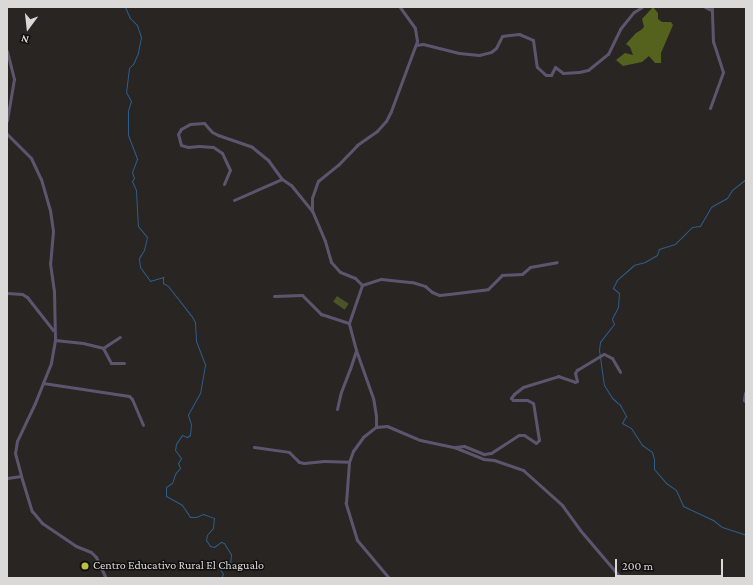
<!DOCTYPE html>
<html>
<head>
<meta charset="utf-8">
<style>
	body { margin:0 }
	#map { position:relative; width:753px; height:585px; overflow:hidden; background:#282523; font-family:"Crimson Pro",serif }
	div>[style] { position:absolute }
	.green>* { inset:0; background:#4a5329; transform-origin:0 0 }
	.forest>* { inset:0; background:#55621e }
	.stream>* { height:1px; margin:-0.5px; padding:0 0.5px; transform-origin:0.5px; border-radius:0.5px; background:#2d5f8e }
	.street>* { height:3px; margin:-1.5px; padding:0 1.5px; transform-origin:1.5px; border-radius:1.5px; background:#5d556e }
	.dots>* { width:11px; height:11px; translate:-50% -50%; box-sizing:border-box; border:2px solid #100e0e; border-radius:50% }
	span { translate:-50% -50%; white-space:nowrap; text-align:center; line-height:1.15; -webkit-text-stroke:3px #100e0e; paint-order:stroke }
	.poi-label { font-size:12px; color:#dbd9d8 }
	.left { translate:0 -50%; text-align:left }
	.frame { position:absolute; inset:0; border:8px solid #dbd9d8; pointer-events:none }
	.north { position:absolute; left:8px; top:8px; width:40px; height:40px; -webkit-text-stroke:3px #100e0e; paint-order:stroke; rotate:195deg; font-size:11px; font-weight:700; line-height:16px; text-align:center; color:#dbd9d8 }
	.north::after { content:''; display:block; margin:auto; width:14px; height:18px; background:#dbd9d8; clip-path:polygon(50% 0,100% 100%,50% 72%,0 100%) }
	.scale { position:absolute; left:615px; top:559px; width:108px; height:18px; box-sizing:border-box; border:2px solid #dbd9d8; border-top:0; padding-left:5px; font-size:12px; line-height:14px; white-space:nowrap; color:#dbd9d8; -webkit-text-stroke:3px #100e0e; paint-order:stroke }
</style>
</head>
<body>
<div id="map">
	<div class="green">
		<i style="left:337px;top:296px;width:14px;height:7px;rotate:34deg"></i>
	</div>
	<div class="forest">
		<i style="clip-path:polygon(653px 7px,658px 13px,658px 19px,662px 22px,671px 22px,673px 25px,661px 53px,661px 63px,655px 63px,649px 56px,642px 62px,623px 66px,616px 60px,625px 53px,633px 55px,630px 47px,626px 44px,636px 33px,641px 30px,644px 27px,642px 19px)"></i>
	</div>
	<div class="stream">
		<i style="left:125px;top:7px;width:12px;rotate:66deg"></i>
		<i style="left:130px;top:18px;width:10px;rotate:45deg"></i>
		<i style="left:137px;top:25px;width:13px;rotate:72deg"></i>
		<i style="left:141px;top:37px;width:16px;rotate:101deg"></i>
		<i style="left:138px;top:53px;width:12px;rotate:114deg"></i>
		<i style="left:133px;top:64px;width:6px;rotate:135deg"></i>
		<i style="left:129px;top:68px;width:24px;rotate:97deg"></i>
		<i style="left:126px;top:92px;width:10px;rotate:61deg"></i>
		<i style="left:131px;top:101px;width:9px;rotate:108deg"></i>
		<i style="left:128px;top:110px;width:25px;rotate:90deg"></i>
		<i style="left:128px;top:135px;width:26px;rotate:69deg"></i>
		<i style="left:137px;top:159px;width:14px;rotate:111deg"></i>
		<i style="left:132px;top:172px;width:6px;rotate:72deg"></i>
		<i style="left:134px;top:178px;width:4px;rotate:124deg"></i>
		<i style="left:132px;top:181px;width:10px;rotate:66deg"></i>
		<i style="left:136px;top:190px;width:36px;rotate:87deg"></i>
		<i style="left:138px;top:226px;width:14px;rotate:51deg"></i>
		<i style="left:147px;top:237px;width:13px;rotate:103deg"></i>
		<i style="left:144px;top:250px;width:9px;rotate:122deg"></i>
		<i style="left:139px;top:258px;width:9px;rotate:84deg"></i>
		<i style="left:140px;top:267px;width:17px;rotate:54deg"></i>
		<i style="left:150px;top:281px;width:14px;rotate:-17deg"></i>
		<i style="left:163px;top:277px;width:6px;rotate:90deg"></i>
		<i style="left:163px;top:283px;width:6px;rotate:31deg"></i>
		<i style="left:168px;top:286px;width:37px;rotate:52deg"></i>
		<i style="left:191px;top:315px;width:8px;rotate:60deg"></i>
		<i style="left:195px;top:322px;width:19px;rotate:87deg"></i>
		<i style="left:196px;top:341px;width:26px;rotate:69deg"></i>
		<i style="left:205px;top:365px;width:28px;rotate:100deg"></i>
		<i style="left:200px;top:393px;width:25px;rotate:119deg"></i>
		<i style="left:188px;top:415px;width:9px;rotate:72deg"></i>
		<i style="left:191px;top:424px;width:11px;rotate:95deg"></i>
		<i style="left:190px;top:435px;width:4px;rotate:146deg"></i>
		<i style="left:187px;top:437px;width:5px;rotate:-158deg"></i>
		<i style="left:182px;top:435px;width:11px;rotate:124deg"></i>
		<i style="left:176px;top:444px;width:6px;rotate:99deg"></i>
		<i style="left:175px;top:450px;width:10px;rotate:53deg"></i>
		<i style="left:181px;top:458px;width:6px;rotate:121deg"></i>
		<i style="left:178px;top:463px;width:5px;rotate:68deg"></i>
		<i style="left:180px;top:468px;width:8px;rotate:130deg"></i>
		<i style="left:175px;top:474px;width:9px;rotate:108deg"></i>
		<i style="left:172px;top:483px;width:7px;rotate:146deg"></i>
		<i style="left:166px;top:487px;width:9px;rotate:90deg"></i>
		<i style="left:166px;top:496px;width:18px;rotate:29deg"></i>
		<i style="left:182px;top:505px;width:14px;rotate:56deg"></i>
		<i style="left:190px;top:517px;width:6px"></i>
		<i style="left:196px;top:517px;width:8px;rotate:-23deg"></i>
		<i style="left:203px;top:514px;width:12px;rotate:20deg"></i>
		<i style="left:214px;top:518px;width:10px;rotate:96deg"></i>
		<i style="left:213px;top:528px;width:9px;rotate:131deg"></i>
		<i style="left:207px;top:535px;width:5px;rotate:101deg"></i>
		<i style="left:206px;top:540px;width:7px;rotate:56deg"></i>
		<i style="left:210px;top:546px;width:4px;rotate:14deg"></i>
		<i style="left:214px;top:547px;width:9px;rotate:-36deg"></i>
		<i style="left:221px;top:542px;width:3px;rotate:18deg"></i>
		<i style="left:224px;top:543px;width:13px;rotate:58deg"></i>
		<i style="left:231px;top:554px;width:11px;rotate:95deg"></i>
		<i style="left:230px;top:565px;width:11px;rotate:170deg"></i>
		<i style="left:219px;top:567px;width:8px;rotate:60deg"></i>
		<i style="left:223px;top:574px;width:4px;rotate:117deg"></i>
		<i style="left:746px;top:162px;width:4px;rotate:90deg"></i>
		<i style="left:746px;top:179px;width:18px;rotate:142deg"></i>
		<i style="left:732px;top:190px;width:9px;rotate:122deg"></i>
		<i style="left:727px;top:198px;width:18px;rotate:151deg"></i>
		<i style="left:711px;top:207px;width:22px;rotate:120deg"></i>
		<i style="left:700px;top:226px;width:8px;rotate:173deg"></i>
		<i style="left:692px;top:227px;width:24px;rotate:135deg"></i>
		<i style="left:675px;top:244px;width:17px;rotate:163deg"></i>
		<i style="left:659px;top:249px;width:6px;rotate:108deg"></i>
		<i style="left:657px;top:255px;width:14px;rotate:150deg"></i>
		<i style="left:645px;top:262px;width:11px;rotate:165deg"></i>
		<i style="left:634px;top:265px;width:23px;rotate:139deg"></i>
		<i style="left:617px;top:280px;width:9px;rotate:117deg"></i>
		<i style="left:613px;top:288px;width:8px;rotate:40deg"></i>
		<i style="left:619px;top:293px;width:14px;rotate:94deg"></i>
		<i style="left:618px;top:307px;width:13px;rotate:117deg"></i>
		<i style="left:612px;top:319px;width:5px;rotate:68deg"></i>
		<i style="left:614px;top:324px;width:23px;rotate:128deg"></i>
		<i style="left:600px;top:342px;width:8px;rotate:97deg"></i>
		<i style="left:599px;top:350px;width:35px;rotate:82deg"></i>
		<i style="left:604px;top:385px;width:15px;rotate:58deg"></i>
		<i style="left:612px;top:398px;width:11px;rotate:41deg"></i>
		<i style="left:620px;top:405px;width:13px;rotate:61deg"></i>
		<i style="left:626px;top:416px;width:8px;rotate:120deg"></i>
		<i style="left:622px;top:423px;width:10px;rotate:29deg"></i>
		<i style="left:631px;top:428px;width:20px;rotate:57deg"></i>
		<i style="left:642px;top:445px;width:12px;rotate:35deg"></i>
		<i style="left:652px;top:452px;width:7px;rotate:74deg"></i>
		<i style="left:654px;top:459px;width:10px;rotate:90deg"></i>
		<i style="left:654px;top:469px;width:18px;rotate:49deg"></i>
		<i style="left:666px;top:483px;width:12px;rotate:35deg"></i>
		<i style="left:676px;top:490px;width:17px;rotate:66deg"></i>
		<i style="left:683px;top:506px;width:33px;rotate:25deg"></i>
		<i style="left:713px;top:520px;width:11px;rotate:38deg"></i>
		<i style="left:722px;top:527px;width:25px;rotate:18deg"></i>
	</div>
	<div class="street">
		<i style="left:705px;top:7px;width:7px;rotate:27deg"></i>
		<i style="left:416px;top:45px;width:7px;rotate:-8deg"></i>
		<i style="left:423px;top:44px;width:37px;rotate:14deg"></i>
		<i style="left:459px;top:53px;width:20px;rotate:6deg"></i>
		<i style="left:479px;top:55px;width:12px;rotate:-14deg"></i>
		<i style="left:491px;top:52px;width:6px;rotate:-39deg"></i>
		<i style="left:496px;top:48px;width:13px;rotate:-63deg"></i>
		<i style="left:502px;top:36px;width:17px;rotate:-7deg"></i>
		<i style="left:519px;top:34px;width:15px;rotate:23deg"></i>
		<i style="left:533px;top:40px;width:27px;rotate:82deg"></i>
		<i style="left:537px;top:67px;width:12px;rotate:42deg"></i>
		<i style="left:546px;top:75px;width:5px"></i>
		<i style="left:551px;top:75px;width:9px;rotate:-63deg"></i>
		<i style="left:555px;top:67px;width:10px;rotate:37deg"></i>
		<i style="left:563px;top:73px;width:16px;rotate:-4deg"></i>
		<i style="left:579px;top:72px;width:9px;rotate:-13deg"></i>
		<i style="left:588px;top:70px;width:26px;rotate:-39deg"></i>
		<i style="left:608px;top:54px;width:28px;rotate:-64deg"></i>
		<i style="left:620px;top:29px;width:22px;rotate:-51deg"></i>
		<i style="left:634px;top:12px;width:9px;rotate:-32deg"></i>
		<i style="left:7px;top:51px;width:29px;rotate:76deg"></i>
		<i style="left:14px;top:79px;width:42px;rotate:99.7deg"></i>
		<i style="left:710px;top:108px;width:38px;rotate:-70deg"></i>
		<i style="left:723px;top:72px;width:32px;rotate:-108deg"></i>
		<i style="left:713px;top:42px;width:35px;rotate:-92deg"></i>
		<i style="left:7px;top:134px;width:34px;rotate:45deg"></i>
		<i style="left:31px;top:158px;width:23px;rotate:65deg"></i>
		<i style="left:41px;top:179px;width:32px;rotate:74deg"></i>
		<i style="left:50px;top:210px;width:21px;rotate:82deg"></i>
		<i style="left:53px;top:231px;width:32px;rotate:95deg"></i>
		<i style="left:50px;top:263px;width:28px;rotate:82deg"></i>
		<i style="left:54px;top:291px;width:49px;rotate:88.8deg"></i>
		<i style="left:55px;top:340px;width:23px;rotate:100deg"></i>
		<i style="left:51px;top:363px;width:43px;rotate:111.8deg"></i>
		<i style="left:35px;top:403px;width:42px;rotate:115.3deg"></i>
		<i style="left:17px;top:441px;width:12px;rotate:99deg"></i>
		<i style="left:15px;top:453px;width:24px;rotate:75deg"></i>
		<i style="left:21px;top:476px;width:14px;rotate:172deg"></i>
		<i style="left:224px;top:184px;width:15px;rotate:-67deg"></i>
		<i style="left:230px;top:170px;width:19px;rotate:-115deg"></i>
		<i style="left:222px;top:153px;width:11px;rotate:-146deg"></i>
		<i style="left:213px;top:147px;width:14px;rotate:-176deg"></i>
		<i style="left:199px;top:146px;width:11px;rotate:175deg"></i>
		<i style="left:188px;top:147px;width:7px;rotate:-164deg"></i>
		<i style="left:181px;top:145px;width:11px;rotate:-105deg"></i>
		<i style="left:178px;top:134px;width:6px;rotate:-59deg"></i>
		<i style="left:181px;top:129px;width:10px;rotate:-29deg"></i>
		<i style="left:190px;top:124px;width:14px;rotate:-4deg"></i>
		<i style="left:204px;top:123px;width:12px;rotate:48deg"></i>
		<i style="left:212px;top:132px;width:7px;rotate:27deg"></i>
		<i style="left:218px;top:135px;width:36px;rotate:19deg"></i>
		<i style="left:252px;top:147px;width:21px;rotate:39deg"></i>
		<i style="left:268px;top:160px;width:24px;rotate:54deg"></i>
		<i style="left:234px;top:200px;width:52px;rotate:-23.6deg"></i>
		<i style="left:282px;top:179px;width:11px;rotate:34deg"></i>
		<i style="left:291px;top:185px;width:33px;rotate:51deg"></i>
		<i style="left:362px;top:285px;width:20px;rotate:-18deg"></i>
		<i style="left:381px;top:279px;width:31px;rotate:6deg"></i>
		<i style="left:412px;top:282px;width:14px;rotate:17deg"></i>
		<i style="left:425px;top:286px;width:9px;rotate:41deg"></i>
		<i style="left:432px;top:292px;width:8px;rotate:23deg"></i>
		<i style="left:439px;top:295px;width:10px;rotate:-6deg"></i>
		<i style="left:449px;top:294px;width:39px;rotate:-7deg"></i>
		<i style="left:488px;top:289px;width:20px;rotate:-45deg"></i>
		<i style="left:502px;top:275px;width:20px;rotate:-3deg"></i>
		<i style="left:522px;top:274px;width:11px;rotate:-41deg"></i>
		<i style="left:530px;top:267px;width:27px;rotate:-10deg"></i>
		<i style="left:7px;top:293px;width:15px;rotate:4deg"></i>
		<i style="left:22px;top:294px;width:6px;rotate:31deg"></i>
		<i style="left:27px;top:297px;width:42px;rotate:51.8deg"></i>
		<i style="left:274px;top:296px;width:28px;rotate:-2deg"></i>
		<i style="left:302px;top:295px;width:27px;rotate:45deg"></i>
		<i style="left:321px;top:314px;width:29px;rotate:18deg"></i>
		<i style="left:55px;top:340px;width:28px;rotate:6deg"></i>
		<i style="left:83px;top:343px;width:21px;rotate:14deg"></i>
		<i style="left:103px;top:348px;width:20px;rotate:-33deg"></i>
		<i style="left:103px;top:348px;width:17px;rotate:62deg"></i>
		<i style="left:111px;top:363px;width:13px"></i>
		<i style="left:43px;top:383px;width:87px;rotate:8.6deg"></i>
		<i style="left:129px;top:396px;width:4px;rotate:45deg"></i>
		<i style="left:132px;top:399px;width:28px;rotate:67deg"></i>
		<i style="left:745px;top:393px;width:7px;rotate:98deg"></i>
		<i style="left:744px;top:400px;width:3px;rotate:45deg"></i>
		<i style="left:337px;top:409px;width:17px;rotate:-77deg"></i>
		<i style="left:341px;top:392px;width:25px;rotate:-69deg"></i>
		<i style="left:350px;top:369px;width:20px;rotate:-72deg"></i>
		<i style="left:376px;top:427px;width:11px;rotate:-5deg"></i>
		<i style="left:387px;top:426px;width:36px;rotate:23deg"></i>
		<i style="left:420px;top:440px;width:35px;rotate:12deg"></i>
		<i style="left:454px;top:447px;width:31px;rotate:22deg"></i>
		<i style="left:483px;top:459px;width:11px;rotate:5deg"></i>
		<i style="left:494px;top:460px;width:31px;rotate:19deg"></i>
		<i style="left:523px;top:470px;width:52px;rotate:41.9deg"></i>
		<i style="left:562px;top:505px;width:31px;rotate:54deg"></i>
		<i style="left:580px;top:530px;width:63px;rotate:49.5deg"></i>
		<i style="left:254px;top:447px;width:35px;rotate:8deg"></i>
		<i style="left:289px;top:452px;width:14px;rotate:45deg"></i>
		<i style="left:299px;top:462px;width:5px;rotate:11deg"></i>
		<i style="left:304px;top:463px;width:20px;rotate:-6deg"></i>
		<i style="left:324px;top:461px;width:25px;rotate:2deg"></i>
		<i style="left:455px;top:447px;width:9px;rotate:-6deg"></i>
		<i style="left:464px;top:446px;width:22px;rotate:22deg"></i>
		<i style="left:484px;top:454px;width:7px;rotate:-8deg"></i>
		<i style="left:491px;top:453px;width:33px;rotate:-33deg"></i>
		<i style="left:519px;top:435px;width:5px"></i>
		<i style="left:524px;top:435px;width:14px;rotate:34deg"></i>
		<i style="left:536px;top:443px;width:4px;rotate:-45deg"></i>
		<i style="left:539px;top:440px;width:37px;rotate:-99deg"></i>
		<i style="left:533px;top:403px;width:7px;rotate:-153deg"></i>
		<i style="left:527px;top:400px;width:14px;rotate:180deg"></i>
		<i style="left:513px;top:400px;width:3px;rotate:-135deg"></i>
		<i style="left:511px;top:398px;width:5px;rotate:-53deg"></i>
		<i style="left:514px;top:394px;width:11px;rotate:-38deg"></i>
		<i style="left:523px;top:387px;width:37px;rotate:-17deg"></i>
		<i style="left:558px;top:376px;width:18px;rotate:19deg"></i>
		<i style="left:575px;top:382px;width:2px;rotate:-27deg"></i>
		<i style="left:577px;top:381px;width:8px;rotate:-104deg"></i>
		<i style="left:575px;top:373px;width:4px;rotate:-56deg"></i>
		<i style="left:577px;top:370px;width:31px;rotate:-31deg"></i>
		<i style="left:604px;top:354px;width:9px;rotate:27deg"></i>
		<i style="left:612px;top:358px;width:16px;rotate:60deg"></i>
		<i style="left:21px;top:476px;width:37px;rotate:73deg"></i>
		<i style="left:32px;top:511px;width:16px;rotate:50deg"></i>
		<i style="left:42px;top:523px;width:41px;rotate:34.1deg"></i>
		<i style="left:76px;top:546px;width:16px;rotate:22deg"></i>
		<i style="left:91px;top:552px;width:7px;rotate:45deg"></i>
		<i style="left:96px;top:557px;width:23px;rotate:65deg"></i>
		<i style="left:389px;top:578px;width:50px;rotate:-130.1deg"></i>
		<i style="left:357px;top:540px;width:39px;rotate:-107deg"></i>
		<i style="left:346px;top:503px;width:41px;rotate:-85.8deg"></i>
		<i style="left:349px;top:462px;width:12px;rotate:-70deg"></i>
		<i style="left:353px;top:451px;width:17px;rotate:-54deg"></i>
		<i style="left:363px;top:437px;width:16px;rotate:-38deg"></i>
		<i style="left:376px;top:427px;width:11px;rotate:-90deg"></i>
		<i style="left:376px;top:416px;width:18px;rotate:-99deg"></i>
		<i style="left:373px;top:398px;width:51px;rotate:-109.5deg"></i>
		<i style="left:356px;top:350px;width:28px;rotate:-105deg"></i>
		<i style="left:349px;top:323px;width:40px;rotate:-71.1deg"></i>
		<i style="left:362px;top:285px;width:10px;rotate:-135deg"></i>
		<i style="left:355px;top:278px;width:16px;rotate:-158deg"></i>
		<i style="left:340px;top:272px;width:13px;rotate:-132deg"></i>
		<i style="left:331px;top:262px;width:22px;rotate:-106deg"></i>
		<i style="left:325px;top:241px;width:33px;rotate:-113deg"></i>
		<i style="left:312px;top:211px;width:13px;rotate:-90deg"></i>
		<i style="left:312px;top:198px;width:18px;rotate:-71deg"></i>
		<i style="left:318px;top:181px;width:26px;rotate:-39deg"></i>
		<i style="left:338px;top:165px;width:28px;rotate:-46deg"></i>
		<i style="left:357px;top:145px;width:24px;rotate:-35deg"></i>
		<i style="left:377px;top:131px;width:13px;rotate:-48deg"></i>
		<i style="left:386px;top:121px;width:11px;rotate:-63deg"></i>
		<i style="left:391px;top:111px;width:75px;rotate:-69.6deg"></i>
		<i style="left:417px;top:41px;width:13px;rotate:-99deg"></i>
		<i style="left:415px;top:28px;width:26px;rotate:-126deg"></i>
	</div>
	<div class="dots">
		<i style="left:85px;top:566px;background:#bcbf44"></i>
	</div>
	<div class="poi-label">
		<span class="left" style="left:93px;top:566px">Centro Educativo Rural El Chagualo</span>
	</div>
	<div class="frame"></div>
	<div class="north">N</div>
	<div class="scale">200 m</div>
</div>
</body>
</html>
